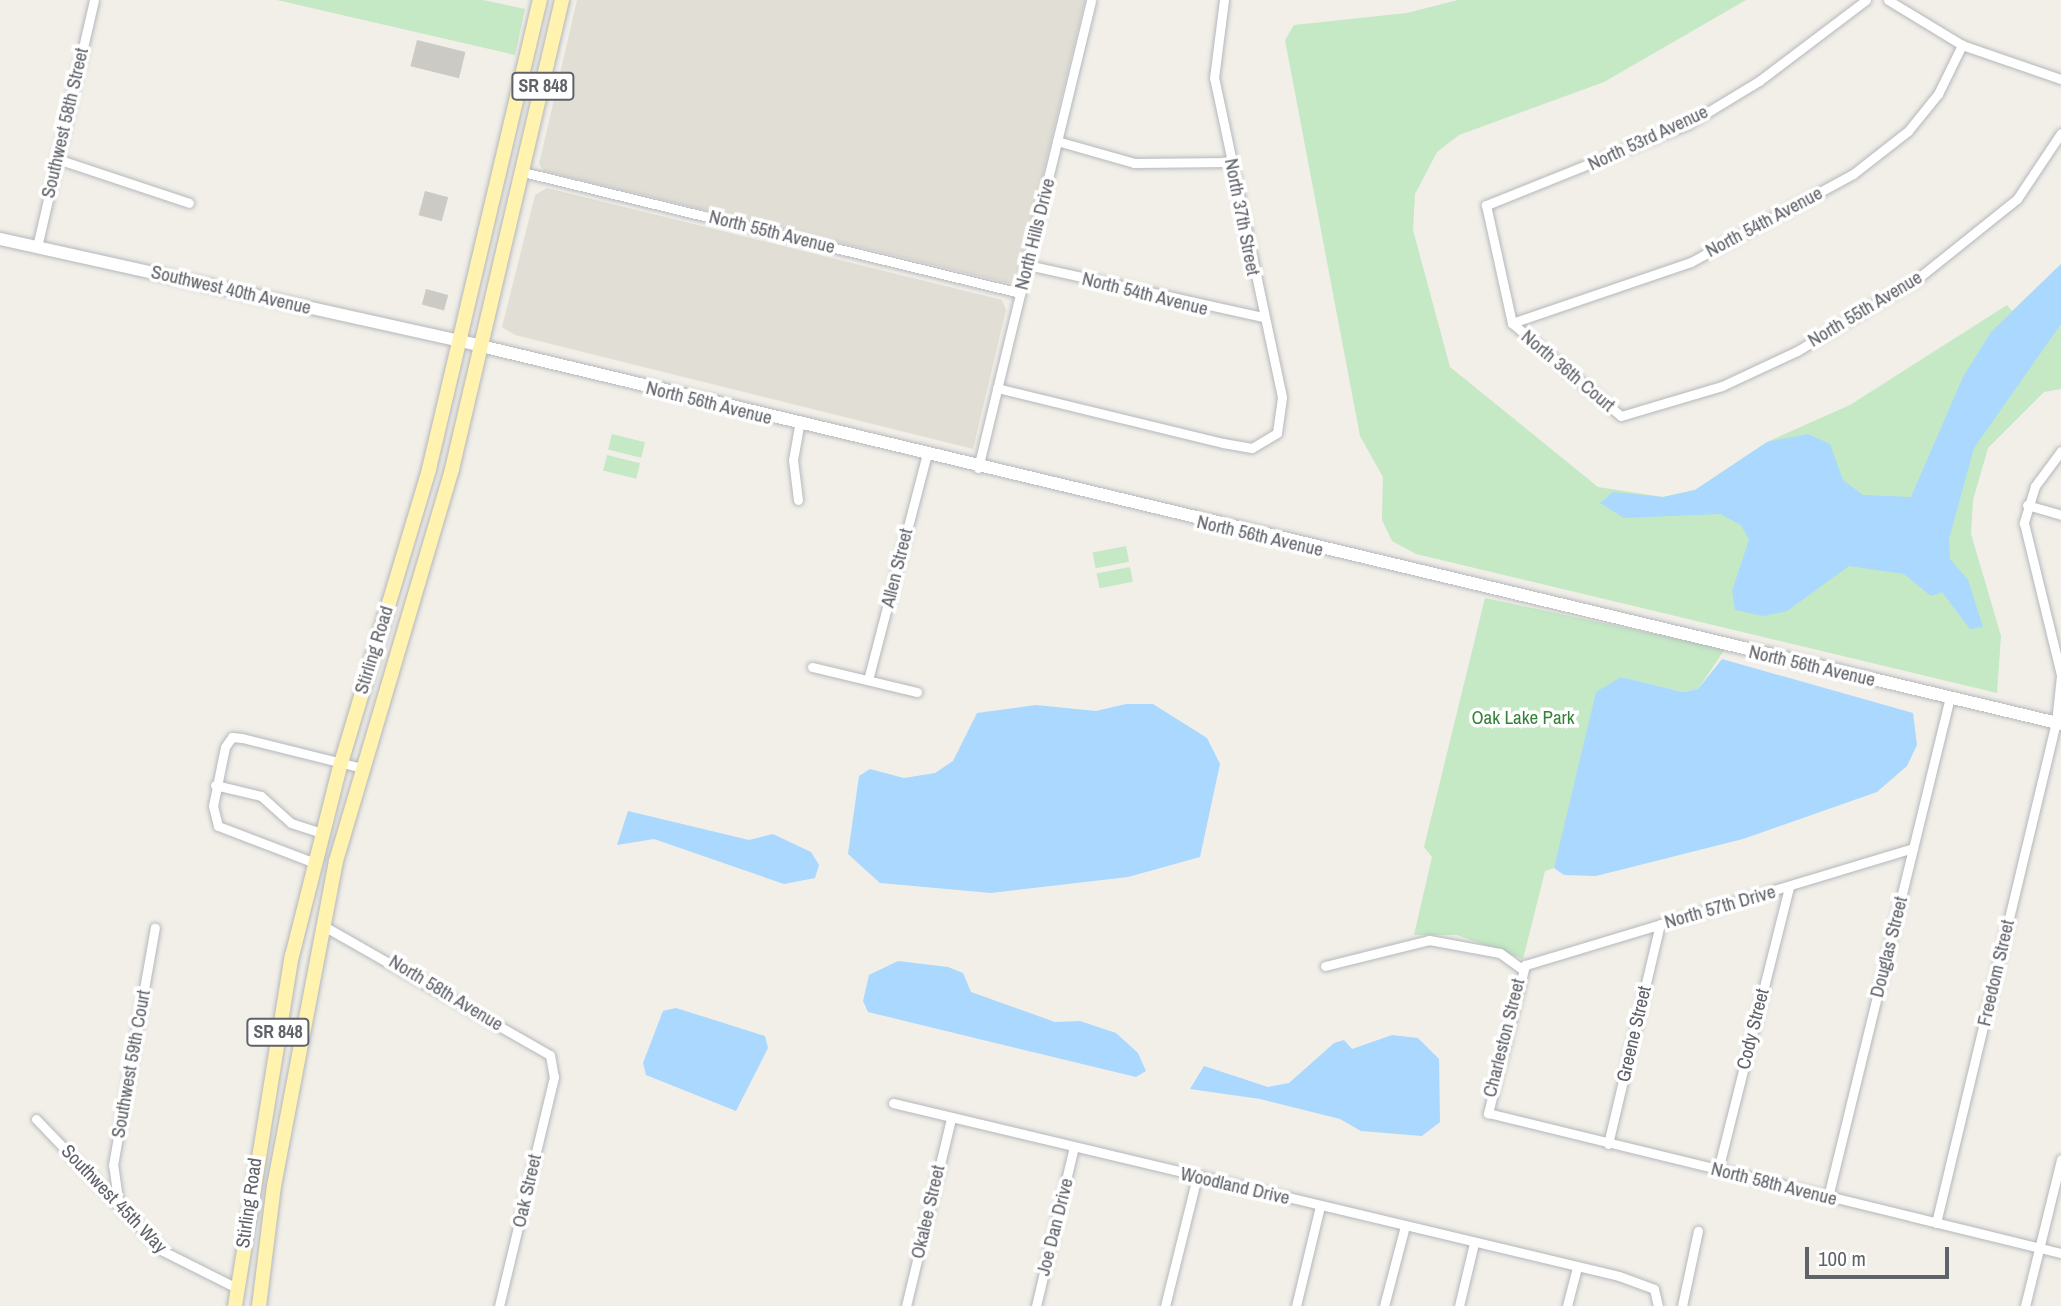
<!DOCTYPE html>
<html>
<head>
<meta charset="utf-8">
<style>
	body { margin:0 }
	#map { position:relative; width:2061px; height:1306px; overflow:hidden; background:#f1efe8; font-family:"Archivo Narrow",sans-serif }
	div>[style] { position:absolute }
	.education>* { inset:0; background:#e1ded6 }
	.green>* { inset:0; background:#c5e8c5; transform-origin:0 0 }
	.water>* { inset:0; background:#aad8ff }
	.building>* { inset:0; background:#cccac5; transform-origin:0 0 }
	.roads { filter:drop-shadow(0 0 2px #b5b7bc) drop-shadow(0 0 2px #b5b7bc) }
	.street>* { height:9px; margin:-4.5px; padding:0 4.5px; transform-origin:4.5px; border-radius:4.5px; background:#fff }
	.secondary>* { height:12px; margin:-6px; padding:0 6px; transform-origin:6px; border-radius:6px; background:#fff }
	.primary>* { height:14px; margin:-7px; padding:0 7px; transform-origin:7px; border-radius:7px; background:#fff3af }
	span { translate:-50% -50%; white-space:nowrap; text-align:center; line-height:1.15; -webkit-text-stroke:7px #fff; paint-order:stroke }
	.shield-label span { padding:2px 5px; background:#fff; border:2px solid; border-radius:5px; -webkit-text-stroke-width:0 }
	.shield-label { font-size:18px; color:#5f6268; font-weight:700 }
	.street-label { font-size:19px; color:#5f6268 }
	.park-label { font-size:19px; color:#34813a }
	.scale { position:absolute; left:1805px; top:1247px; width:144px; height:32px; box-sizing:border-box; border:4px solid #5f6268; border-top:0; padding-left:9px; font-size:21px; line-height:24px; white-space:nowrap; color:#5f6268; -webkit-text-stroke:5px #fff; paint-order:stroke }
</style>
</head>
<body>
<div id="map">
	<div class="education">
		<i style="clip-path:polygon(577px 0,1085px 0,1016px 285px,544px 171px,539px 164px)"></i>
		<i style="clip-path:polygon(547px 188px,1002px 300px,1006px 310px,973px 449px,515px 335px,502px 327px,535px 195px)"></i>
	</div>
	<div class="green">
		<i style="clip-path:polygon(277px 0,483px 0,525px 9px,515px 55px)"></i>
		<i style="clip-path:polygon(1458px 0,1746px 0,1604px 82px,1459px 135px,1437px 152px,1415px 194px,1413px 230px,1450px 367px,1598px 487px,1663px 497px,1695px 490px,1767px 442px,1850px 405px,2007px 305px,2012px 311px,2061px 264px,2061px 389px,2044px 392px,1988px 448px,1973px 500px,1971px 534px,2001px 636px,1997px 693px,1416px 554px,1392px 541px,1382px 520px,1383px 477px,1360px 436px,1285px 40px,1294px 25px,1407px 13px)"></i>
		<i style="left:612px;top:434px;width:34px;height:16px;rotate:14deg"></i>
		<i style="left:607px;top:455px;width:34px;height:16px;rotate:14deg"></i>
		<i style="left:1126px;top:546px;width:16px;height:34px;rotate:79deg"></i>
		<i style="left:1130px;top:567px;width:15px;height:34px;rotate:79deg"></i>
		<i style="clip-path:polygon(1485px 598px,1725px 649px,1698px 689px,1683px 692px,1621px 677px,1554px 868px,1545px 871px,1523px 959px,1457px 935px,1414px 935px,1432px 857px,1424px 847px)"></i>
	</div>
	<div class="water">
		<i style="clip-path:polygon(2061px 264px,2061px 324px,1974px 448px,1949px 539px,1950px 559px,1968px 580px,1983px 627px,1970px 629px,1942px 592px,1931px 596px,1904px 574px,1849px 566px,1787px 611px,1763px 616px,1735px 610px,1732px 591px,1749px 540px,1741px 525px,1720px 514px,1624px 518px,1600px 503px,1613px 492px,1663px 497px,1695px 490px,1767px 442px,1808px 434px,1830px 444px,1843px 480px,1863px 495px,1911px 497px,1963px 377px,1991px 332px)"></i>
		<i style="clip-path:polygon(1722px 659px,1913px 713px,1917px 745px,1907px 766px,1877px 792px,1743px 839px,1596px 876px,1564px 875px,1554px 868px,1596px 692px,1621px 677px,1683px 692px,1698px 689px)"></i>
		<i style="clip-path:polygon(1126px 704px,1153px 704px,1207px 738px,1220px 764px,1200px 857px,1128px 877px,991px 893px,880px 883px,848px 854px,859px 776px,870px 769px,904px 778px,935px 773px,953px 761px,977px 713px,1036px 705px,1096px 711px)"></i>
		<i style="clip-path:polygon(628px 811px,749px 840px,773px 834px,811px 852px,819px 865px,815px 878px,784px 884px,654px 839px,617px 845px)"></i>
		<i style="clip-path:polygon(898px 961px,948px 967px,963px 973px,971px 992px,1055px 1022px,1080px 1021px,1116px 1033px,1138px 1053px,1146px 1071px,1136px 1077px,868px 1012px,863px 1001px,869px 975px)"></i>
		<i style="clip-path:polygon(676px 1008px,765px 1036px,768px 1048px,736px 1111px,646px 1075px,643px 1063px,663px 1011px)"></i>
		<i style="clip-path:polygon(1392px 1035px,1418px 1038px,1439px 1059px,1440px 1122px,1422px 1136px,1361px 1131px,1340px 1119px,1260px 1099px,1190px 1089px,1204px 1066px,1268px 1087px,1289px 1083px,1334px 1043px,1344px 1040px,1352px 1049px)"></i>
	</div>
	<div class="building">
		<i style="left:417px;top:40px;width:50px;height:27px;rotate:14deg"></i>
		<i style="left:425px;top:191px;width:24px;height:25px;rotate:15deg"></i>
		<i style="left:426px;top:289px;width:23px;height:16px;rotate:15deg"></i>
	</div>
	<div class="roads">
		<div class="street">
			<i style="left:1866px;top:0;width:134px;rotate:142.9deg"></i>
			<i style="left:1759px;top:81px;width:83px;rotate:148.8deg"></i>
			<i style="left:1688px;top:124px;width:218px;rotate:158.1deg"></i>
			<i style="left:1486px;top:205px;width:121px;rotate:77.6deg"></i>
			<i style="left:1512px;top:323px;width:143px;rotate:40.5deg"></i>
			<i style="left:1621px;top:416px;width:105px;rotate:-16.5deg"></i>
			<i style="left:1722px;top:386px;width:83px;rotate:-25deg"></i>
			<i style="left:1797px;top:351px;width:140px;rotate:-31deg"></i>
			<i style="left:1917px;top:279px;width:128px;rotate:-38.7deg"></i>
			<i style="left:2017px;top:199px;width:79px;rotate:-56.3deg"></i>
			<i style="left:1888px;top:0;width:87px;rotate:31.3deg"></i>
			<i style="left:1962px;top:45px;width:105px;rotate:19deg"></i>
			<i style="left:1057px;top:141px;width:80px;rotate:15.9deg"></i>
			<i style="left:1134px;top:163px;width:97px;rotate:-0.6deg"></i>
			<i style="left:57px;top:159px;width:139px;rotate:18.4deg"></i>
			<i style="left:523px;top:172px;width:512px;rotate:13.68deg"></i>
			<i style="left:37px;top:247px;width:253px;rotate:-77deg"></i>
			<i style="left:1028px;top:265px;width:240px;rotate:12.5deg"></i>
			<i style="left:1512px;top:323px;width:189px;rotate:-18.8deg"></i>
			<i style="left:1691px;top:262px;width:184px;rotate:-28.5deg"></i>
			<i style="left:1853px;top:174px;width:70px;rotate:-38deg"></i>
			<i style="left:1908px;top:131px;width:48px;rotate:-51deg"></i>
			<i style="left:1938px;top:94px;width:55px;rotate:-63.9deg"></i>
			<i style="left:997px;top:388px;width:233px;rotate:13.7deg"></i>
			<i style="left:1223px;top:443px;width:29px;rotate:10deg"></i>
			<i style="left:1252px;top:448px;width:29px;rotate:-31deg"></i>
			<i style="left:1277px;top:433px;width:36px;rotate:-82deg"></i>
			<i style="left:1282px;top:397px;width:326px;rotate:-102deg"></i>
			<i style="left:1214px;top:78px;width:79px;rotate:-82.7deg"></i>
			<i style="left:2061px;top:451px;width:44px;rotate:126.6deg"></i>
			<i style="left:2035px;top:486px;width:39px;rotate:107deg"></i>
			<i style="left:2024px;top:523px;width:156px;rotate:76.3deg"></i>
			<i style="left:978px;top:468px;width:481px;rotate:-76.4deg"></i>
			<i style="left:798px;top:500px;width:40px;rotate:-97.1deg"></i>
			<i style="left:793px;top:460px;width:36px;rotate:-80deg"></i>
			<i style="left:2027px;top:505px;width:35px;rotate:16deg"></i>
			<i style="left:812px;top:667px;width:108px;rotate:13.4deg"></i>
			<i style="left:868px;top:680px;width:230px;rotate:-75.4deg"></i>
			<i style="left:215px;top:785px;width:47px;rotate:13.4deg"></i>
			<i style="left:261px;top:796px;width:40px;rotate:42deg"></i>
			<i style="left:291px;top:823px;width:33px;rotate:18deg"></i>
			<i style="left:1913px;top:848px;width:405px;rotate:163.2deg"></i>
			<i style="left:1525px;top:965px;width:153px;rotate:104deg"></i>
			<i style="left:1488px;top:1113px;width:590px;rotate:13.73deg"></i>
			<i style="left:315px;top:863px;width:104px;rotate:-159.1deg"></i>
			<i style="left:218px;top:826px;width:21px;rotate:-104deg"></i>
			<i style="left:213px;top:806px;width:60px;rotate:-78.5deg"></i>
			<i style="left:225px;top:747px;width:12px;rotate:-55deg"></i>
			<i style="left:232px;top:737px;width:10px;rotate:6deg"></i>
			<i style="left:242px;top:738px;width:124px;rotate:14deg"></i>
			<i style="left:322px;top:925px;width:262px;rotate:29.7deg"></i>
			<i style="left:550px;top:1055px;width:22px;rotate:80deg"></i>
			<i style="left:554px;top:1077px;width:236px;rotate:103.5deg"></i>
			<i style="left:1325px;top:966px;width:107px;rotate:-14deg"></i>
			<i style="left:1429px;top:940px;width:72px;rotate:10.4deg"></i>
			<i style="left:1500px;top:953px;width:27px;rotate:36deg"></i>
			<i style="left:893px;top:1103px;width:746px;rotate:13.4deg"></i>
			<i style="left:1619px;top:1276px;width:37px;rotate:20deg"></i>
			<i style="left:1654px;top:1289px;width:17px;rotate:77deg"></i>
			<i style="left:36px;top:1119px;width:183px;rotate:46.1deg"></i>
			<i style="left:163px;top:1251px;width:83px;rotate:26.6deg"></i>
			<i style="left:1608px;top:1144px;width:226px;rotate:-76.7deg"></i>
			<i style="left:1718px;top:1170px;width:291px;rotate:-75.9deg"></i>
			<i style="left:1828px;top:1197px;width:515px;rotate:-76.29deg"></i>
			<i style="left:118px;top:1199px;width:34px;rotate:-98deg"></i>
			<i style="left:113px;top:1165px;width:241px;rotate:-80deg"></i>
			<i style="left:1936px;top:1223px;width:515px;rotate:-76.53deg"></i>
			<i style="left:2056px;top:722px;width:46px;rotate:-83.8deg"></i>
			<i style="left:906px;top:1306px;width:193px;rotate:-76.5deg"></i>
			<i style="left:1036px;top:1306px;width:163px;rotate:-76.6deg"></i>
			<i style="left:1165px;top:1306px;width:133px;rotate:-76.1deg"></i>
			<i style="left:1296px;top:1306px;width:103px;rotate:-76.5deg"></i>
			<i style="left:1384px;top:1306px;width:83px;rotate:-75.3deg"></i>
			<i style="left:1459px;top:1306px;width:65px;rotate:-76.6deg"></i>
			<i style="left:1567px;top:1306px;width:40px;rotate:-75.6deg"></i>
			<i style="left:1682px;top:1306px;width:77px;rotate:-78deg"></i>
			<i style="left:2025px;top:1306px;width:151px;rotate:-76.2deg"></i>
		</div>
		<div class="secondary">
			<i style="left:0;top:239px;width:493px;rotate:12.5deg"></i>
			<i style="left:481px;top:346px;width:1625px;rotate:13.45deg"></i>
		</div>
		<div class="primary">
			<i style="left:235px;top:1306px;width:355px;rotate:-80.8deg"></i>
			<i style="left:292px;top:956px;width:199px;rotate:-75.8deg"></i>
			<i style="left:341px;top:763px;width:307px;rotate:-73.3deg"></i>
			<i style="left:429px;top:469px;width:482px;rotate:-76.7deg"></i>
			<i style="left:259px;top:1306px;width:121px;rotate:-82.9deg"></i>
			<i style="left:274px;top:1186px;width:331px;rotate:-79.2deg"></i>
			<i style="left:336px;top:861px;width:409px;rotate:-73.5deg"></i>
			<i style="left:452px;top:469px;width:482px;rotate:-76.8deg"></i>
		</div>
	</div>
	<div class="shield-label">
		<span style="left:543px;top:86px">SR 848</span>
		<span style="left:278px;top:1032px">SR 848</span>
	</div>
	<div class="street-label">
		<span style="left:65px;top:123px;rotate:-77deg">Southwest 58th Street</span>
		<span style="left:1648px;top:138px;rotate:-25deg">North 53rd Avenue</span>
		<span style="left:1242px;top:217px;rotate:79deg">North 37th Street</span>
		<span style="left:1764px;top:222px;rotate:-28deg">North 54th Avenue</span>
		<span style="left:772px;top:232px;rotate:14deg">North 55th Avenue</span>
		<span style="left:1035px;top:234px;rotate:-76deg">North Hills Drive</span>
		<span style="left:231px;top:290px;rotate:13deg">Southwest 40th Avenue</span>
		<span style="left:1145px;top:294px;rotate:14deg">North 54th Avenue</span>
		<span style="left:1865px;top:309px;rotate:-31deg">North 55th Avenue</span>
		<span style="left:1568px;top:371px;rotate:40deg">North 36th Court</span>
		<span style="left:709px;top:403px;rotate:14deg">North 56th Avenue</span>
		<span style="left:1260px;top:536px;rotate:13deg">North 56th Avenue</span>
		<span style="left:897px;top:568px;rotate:-76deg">Allen Street</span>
		<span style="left:374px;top:650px;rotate:-73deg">Stirling Road</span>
		<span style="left:1812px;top:666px;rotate:13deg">North 56th Avenue</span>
		<span style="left:1720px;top:907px;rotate:-16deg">North 57th Drive</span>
		<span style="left:1889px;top:947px;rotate:-76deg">Douglas Street</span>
		<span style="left:1996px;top:973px;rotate:-77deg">Freedom Street</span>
		<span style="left:446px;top:993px;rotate:31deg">North 58th Avenue</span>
		<span style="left:1753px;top:1029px;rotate:-76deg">Cody Street</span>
		<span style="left:1634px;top:1034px;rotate:-77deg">Greene Street</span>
		<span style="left:1504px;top:1038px;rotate:-76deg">Charleston Street</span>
		<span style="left:131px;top:1064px;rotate:-80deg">Southwest 59th Court</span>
		<span style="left:1774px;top:1184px;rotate:14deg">North 58th Avenue</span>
		<span style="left:1235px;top:1186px;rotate:13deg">Woodland Drive</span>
		<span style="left:527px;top:1191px;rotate:-77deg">Oak Street</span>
		<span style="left:114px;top:1199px;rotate:46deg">Southwest 45th Way</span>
		<span style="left:249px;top:1203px;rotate:-82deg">Stirling Road</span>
		<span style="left:928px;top:1212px;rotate:-77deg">Okalee Street</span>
		<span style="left:1055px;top:1227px;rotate:-76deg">Joe Dan Drive</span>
	</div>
	<div class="park-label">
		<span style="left:1523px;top:718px">Oak Lake Park</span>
	</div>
	<div class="scale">100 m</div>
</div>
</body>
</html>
